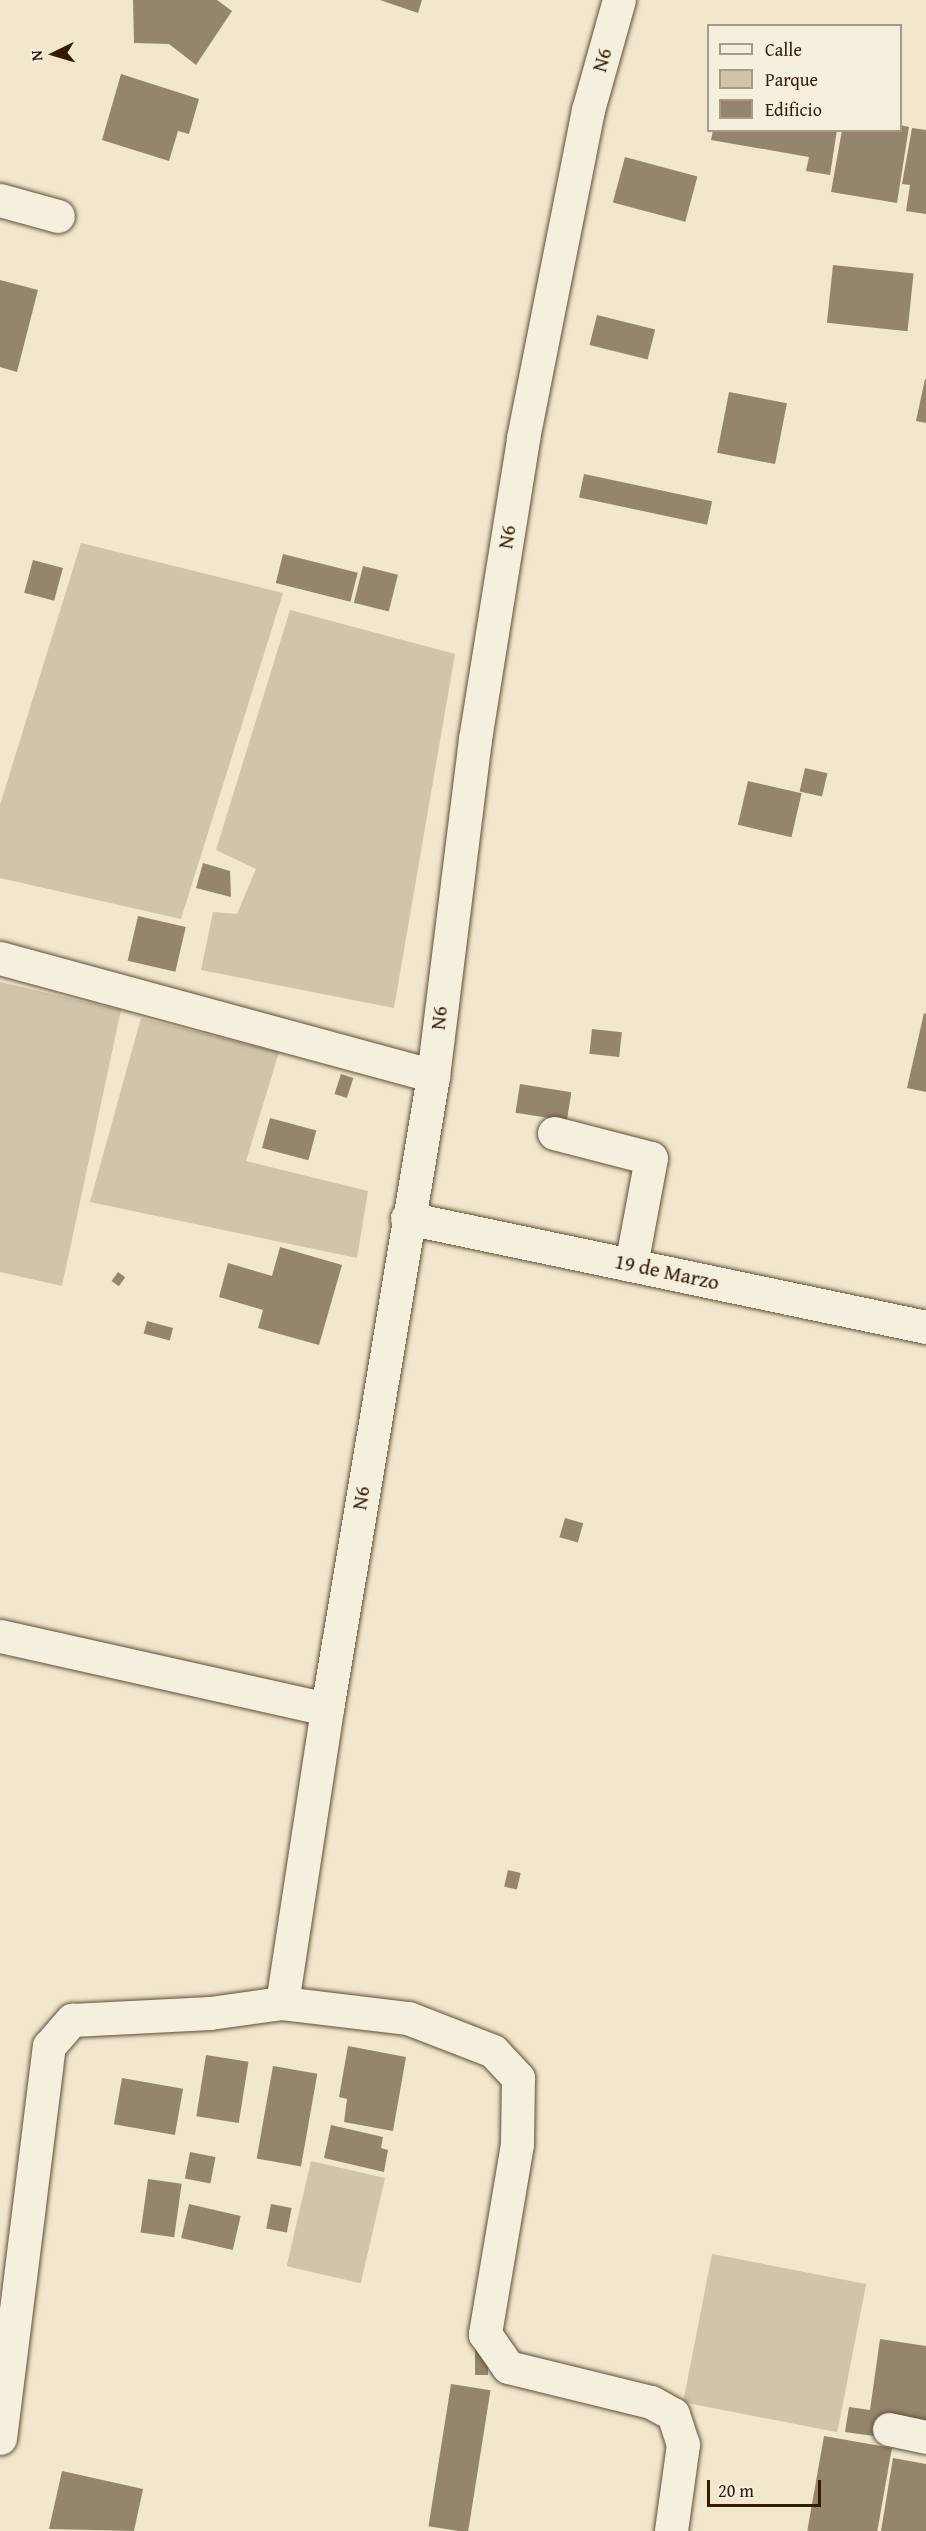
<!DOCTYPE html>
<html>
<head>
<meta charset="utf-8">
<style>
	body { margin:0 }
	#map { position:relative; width:926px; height:2531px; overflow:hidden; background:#f0e7cd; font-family:"Gentium Book Plus",serif }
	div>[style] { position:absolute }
	.green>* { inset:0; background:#d0c4ab; transform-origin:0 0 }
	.building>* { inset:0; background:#95856d; transform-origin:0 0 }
	.roads { filter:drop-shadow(0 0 2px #624e38) drop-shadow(0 0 2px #624e38) }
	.minor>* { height:33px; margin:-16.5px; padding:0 16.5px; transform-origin:16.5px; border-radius:16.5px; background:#f5efde }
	span { translate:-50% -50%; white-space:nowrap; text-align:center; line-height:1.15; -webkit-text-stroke:4.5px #f5efde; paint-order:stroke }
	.street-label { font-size:21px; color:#331b06 }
	.legend { position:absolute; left:707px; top:24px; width:195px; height:108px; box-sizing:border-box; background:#f5efde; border:2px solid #a79a88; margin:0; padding:8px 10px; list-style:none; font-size:18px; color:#331b06 }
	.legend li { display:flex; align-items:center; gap:12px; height:30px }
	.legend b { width:30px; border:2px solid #a79a88 }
	.north { position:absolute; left:24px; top:24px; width:60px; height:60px; -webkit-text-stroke:4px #f5efde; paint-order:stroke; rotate:265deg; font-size:16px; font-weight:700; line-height:24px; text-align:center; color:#331b06 }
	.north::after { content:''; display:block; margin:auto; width:21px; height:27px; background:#331b06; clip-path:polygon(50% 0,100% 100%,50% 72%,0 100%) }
	.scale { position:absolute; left:707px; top:2480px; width:114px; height:27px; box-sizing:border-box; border:3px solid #331b06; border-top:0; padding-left:8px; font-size:18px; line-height:21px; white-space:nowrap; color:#331b06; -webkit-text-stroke:4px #f5efde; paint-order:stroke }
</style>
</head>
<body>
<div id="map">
	<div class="green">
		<i style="clip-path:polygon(81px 543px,283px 593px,181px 919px,0 878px,0 805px)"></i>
		<i style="clip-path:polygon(290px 610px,455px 654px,394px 1008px,201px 970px,213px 912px,237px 914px,256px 869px,216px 850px)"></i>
		<i style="clip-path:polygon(0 982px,121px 1010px,62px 1286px,0 1272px)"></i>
		<i style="clip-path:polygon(141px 1018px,279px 1052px,246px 1161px,368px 1191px,357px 1258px,90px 1202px)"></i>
		<i style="left:311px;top:2161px;width:76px;height:108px;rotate:13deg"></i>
		<i style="left:712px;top:2254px;width:157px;height:151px;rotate:11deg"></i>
	</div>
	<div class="building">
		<i style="clip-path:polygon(133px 0,217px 0,232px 11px,196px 65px,169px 44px,134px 43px)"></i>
		<i style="clip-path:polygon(380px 0,422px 0,418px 13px)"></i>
		<i style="clip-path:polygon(121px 74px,199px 99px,189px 134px,178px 131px,169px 161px,102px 140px)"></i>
		<i style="clip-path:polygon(900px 125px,909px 127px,897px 203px,831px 192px,842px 130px,900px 130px)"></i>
		<i style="clip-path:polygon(912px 128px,926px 130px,926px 214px,906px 211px,910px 185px,902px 184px)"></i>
		<i style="clip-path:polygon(713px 130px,837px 130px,830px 175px,806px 171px,809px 157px,711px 140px)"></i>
		<i style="left:625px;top:157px;width:75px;height:47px;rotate:15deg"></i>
		<i style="left:833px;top:265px;width:81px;height:58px;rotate:6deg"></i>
		<i style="clip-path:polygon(0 280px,38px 290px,17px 372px,0 367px)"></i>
		<i style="left:597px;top:315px;width:60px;height:31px;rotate:14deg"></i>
		<i style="clip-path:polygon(925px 379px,926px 380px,926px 423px,916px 421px)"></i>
		<i style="left:729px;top:392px;width:59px;height:62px;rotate:11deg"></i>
		<i style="left:584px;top:474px;width:131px;height:24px;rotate:12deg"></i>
		<i style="left:283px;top:554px;width:77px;height:30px;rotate:14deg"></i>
		<i style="left:33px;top:560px;width:31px;height:34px;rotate:15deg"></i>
		<i style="left:363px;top:566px;width:36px;height:38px;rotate:14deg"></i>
		<i style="left:805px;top:768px;width:23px;height:24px;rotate:13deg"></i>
		<i style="left:748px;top:781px;width:55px;height:45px;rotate:13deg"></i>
		<i style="clip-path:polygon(203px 863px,230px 871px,231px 897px,196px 888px)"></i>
		<i style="left:138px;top:916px;width:49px;height:46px;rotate:13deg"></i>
		<i style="clip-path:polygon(924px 1013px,926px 1014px,926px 1092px,907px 1088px)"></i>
		<i style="left:592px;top:1029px;width:30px;height:25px;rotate:6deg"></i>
		<i style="left:341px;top:1074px;width:13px;height:21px;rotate:18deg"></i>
		<i style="left:520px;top:1084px;width:52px;height:29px;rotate:9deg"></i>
		<i style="left:270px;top:1118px;width:48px;height:31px;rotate:15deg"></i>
		<i style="clip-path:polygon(280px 1247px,342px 1265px,319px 1345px,258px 1328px,263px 1310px,219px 1297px,228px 1263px,272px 1276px)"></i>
		<i style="left:118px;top:1272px;width:9px;height:11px;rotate:36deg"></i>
		<i style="left:147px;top:1321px;width:27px;height:13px;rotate:15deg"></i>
		<i style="left:565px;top:1518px;width:19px;height:20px;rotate:16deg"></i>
		<i style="left:508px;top:1870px;width:13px;height:17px;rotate:13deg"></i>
		<i style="clip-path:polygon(348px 2046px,406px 2057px,393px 2131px,344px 2122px,347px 2099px,339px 2097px)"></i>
		<i style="left:206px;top:2055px;width:43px;height:62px;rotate:9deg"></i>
		<i style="left:273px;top:2066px;width:45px;height:94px;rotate:10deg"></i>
		<i style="left:122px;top:2078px;width:62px;height:47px;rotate:10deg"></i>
		<i style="clip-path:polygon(331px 2125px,383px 2137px,381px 2148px,388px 2150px,384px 2172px,324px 2158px)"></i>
		<i style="left:190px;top:2152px;width:26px;height:27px;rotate:11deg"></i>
		<i style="left:148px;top:2179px;width:34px;height:54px;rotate:8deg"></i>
		<i style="left:189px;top:2204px;width:53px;height:35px;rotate:13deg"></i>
		<i style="left:271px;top:2204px;width:21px;height:25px;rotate:11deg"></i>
		<i style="clip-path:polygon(880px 2339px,926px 2346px,926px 2424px,881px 2437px,845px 2432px,849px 2407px,870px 2410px)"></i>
		<i style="left:475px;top:2349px;width:13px;height:26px"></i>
		<i style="left:451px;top:2384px;width:40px;height:144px;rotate:9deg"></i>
		<i style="left:824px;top:2436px;width:69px;height:96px;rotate:10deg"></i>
		<i style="clip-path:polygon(893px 2458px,926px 2464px,926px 2531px,881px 2531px)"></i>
		<i style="clip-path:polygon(62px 2471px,143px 2489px,134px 2531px,49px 2529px)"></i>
	</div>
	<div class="roads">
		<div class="minor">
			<i style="left:0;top:200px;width:60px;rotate:15.4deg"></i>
			<i style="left:0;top:958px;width:449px;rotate:15.2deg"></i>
			<i style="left:554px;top:1133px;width:100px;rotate:14.5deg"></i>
			<i style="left:651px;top:1158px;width:109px;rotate:100.6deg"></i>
			<i style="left:407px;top:1218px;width:530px;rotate:11.86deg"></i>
			<i style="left:0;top:1636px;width:335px;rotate:12.6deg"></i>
			<i style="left:327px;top:1709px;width:642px;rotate:-80.49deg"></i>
			<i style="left:433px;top:1076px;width:340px;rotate:-82.9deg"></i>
			<i style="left:475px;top:739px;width:305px;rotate:-80.9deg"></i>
			<i style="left:523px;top:438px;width:334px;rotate:-78.8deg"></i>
			<i style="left:588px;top:110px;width:114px;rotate:-74.3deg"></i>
			<i style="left:282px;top:2003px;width:297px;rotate:-81.3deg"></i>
			<i style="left:889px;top:2429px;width:38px;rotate:12deg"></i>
			<i style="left:0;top:2438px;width:395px;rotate:-82.9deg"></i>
			<i style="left:49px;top:2046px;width:35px;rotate:-49deg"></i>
			<i style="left:72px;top:2020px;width:138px;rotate:-2.9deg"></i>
			<i style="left:210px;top:2013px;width:73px;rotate:-7.9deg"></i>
			<i style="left:282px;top:2003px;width:127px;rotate:6.8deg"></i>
			<i style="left:408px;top:2018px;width:91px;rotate:21.2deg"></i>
			<i style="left:493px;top:2051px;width:37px;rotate:47deg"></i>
			<i style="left:518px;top:2078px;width:66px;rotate:90.9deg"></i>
			<i style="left:517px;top:2144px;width:193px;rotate:99.6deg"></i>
			<i style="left:485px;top:2334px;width:40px;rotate:55.1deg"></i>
			<i style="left:508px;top:2367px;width:147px;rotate:13.8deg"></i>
			<i style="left:651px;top:2402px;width:25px;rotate:29deg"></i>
			<i style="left:673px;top:2414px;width:32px;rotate:72deg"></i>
			<i style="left:683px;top:2444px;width:88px;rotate:97.9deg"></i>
		</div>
	</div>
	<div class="street-label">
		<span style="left:602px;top:60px;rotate:-74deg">N6</span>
		<span style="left:507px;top:537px;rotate:-81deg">N6</span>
		<span style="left:439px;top:1018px;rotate:-84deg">N6</span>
		<span style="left:667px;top:1272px;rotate:12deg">19 de Marzo</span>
		<span style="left:361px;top:1498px;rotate:-81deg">N6</span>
	</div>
	<ul class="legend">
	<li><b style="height:8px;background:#f5efde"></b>Calle</li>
	<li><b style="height:16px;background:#d0c4ab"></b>Parque</li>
	<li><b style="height:16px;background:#95856d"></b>Edificio</li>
	</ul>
	<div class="north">N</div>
	<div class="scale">20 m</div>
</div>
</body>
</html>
